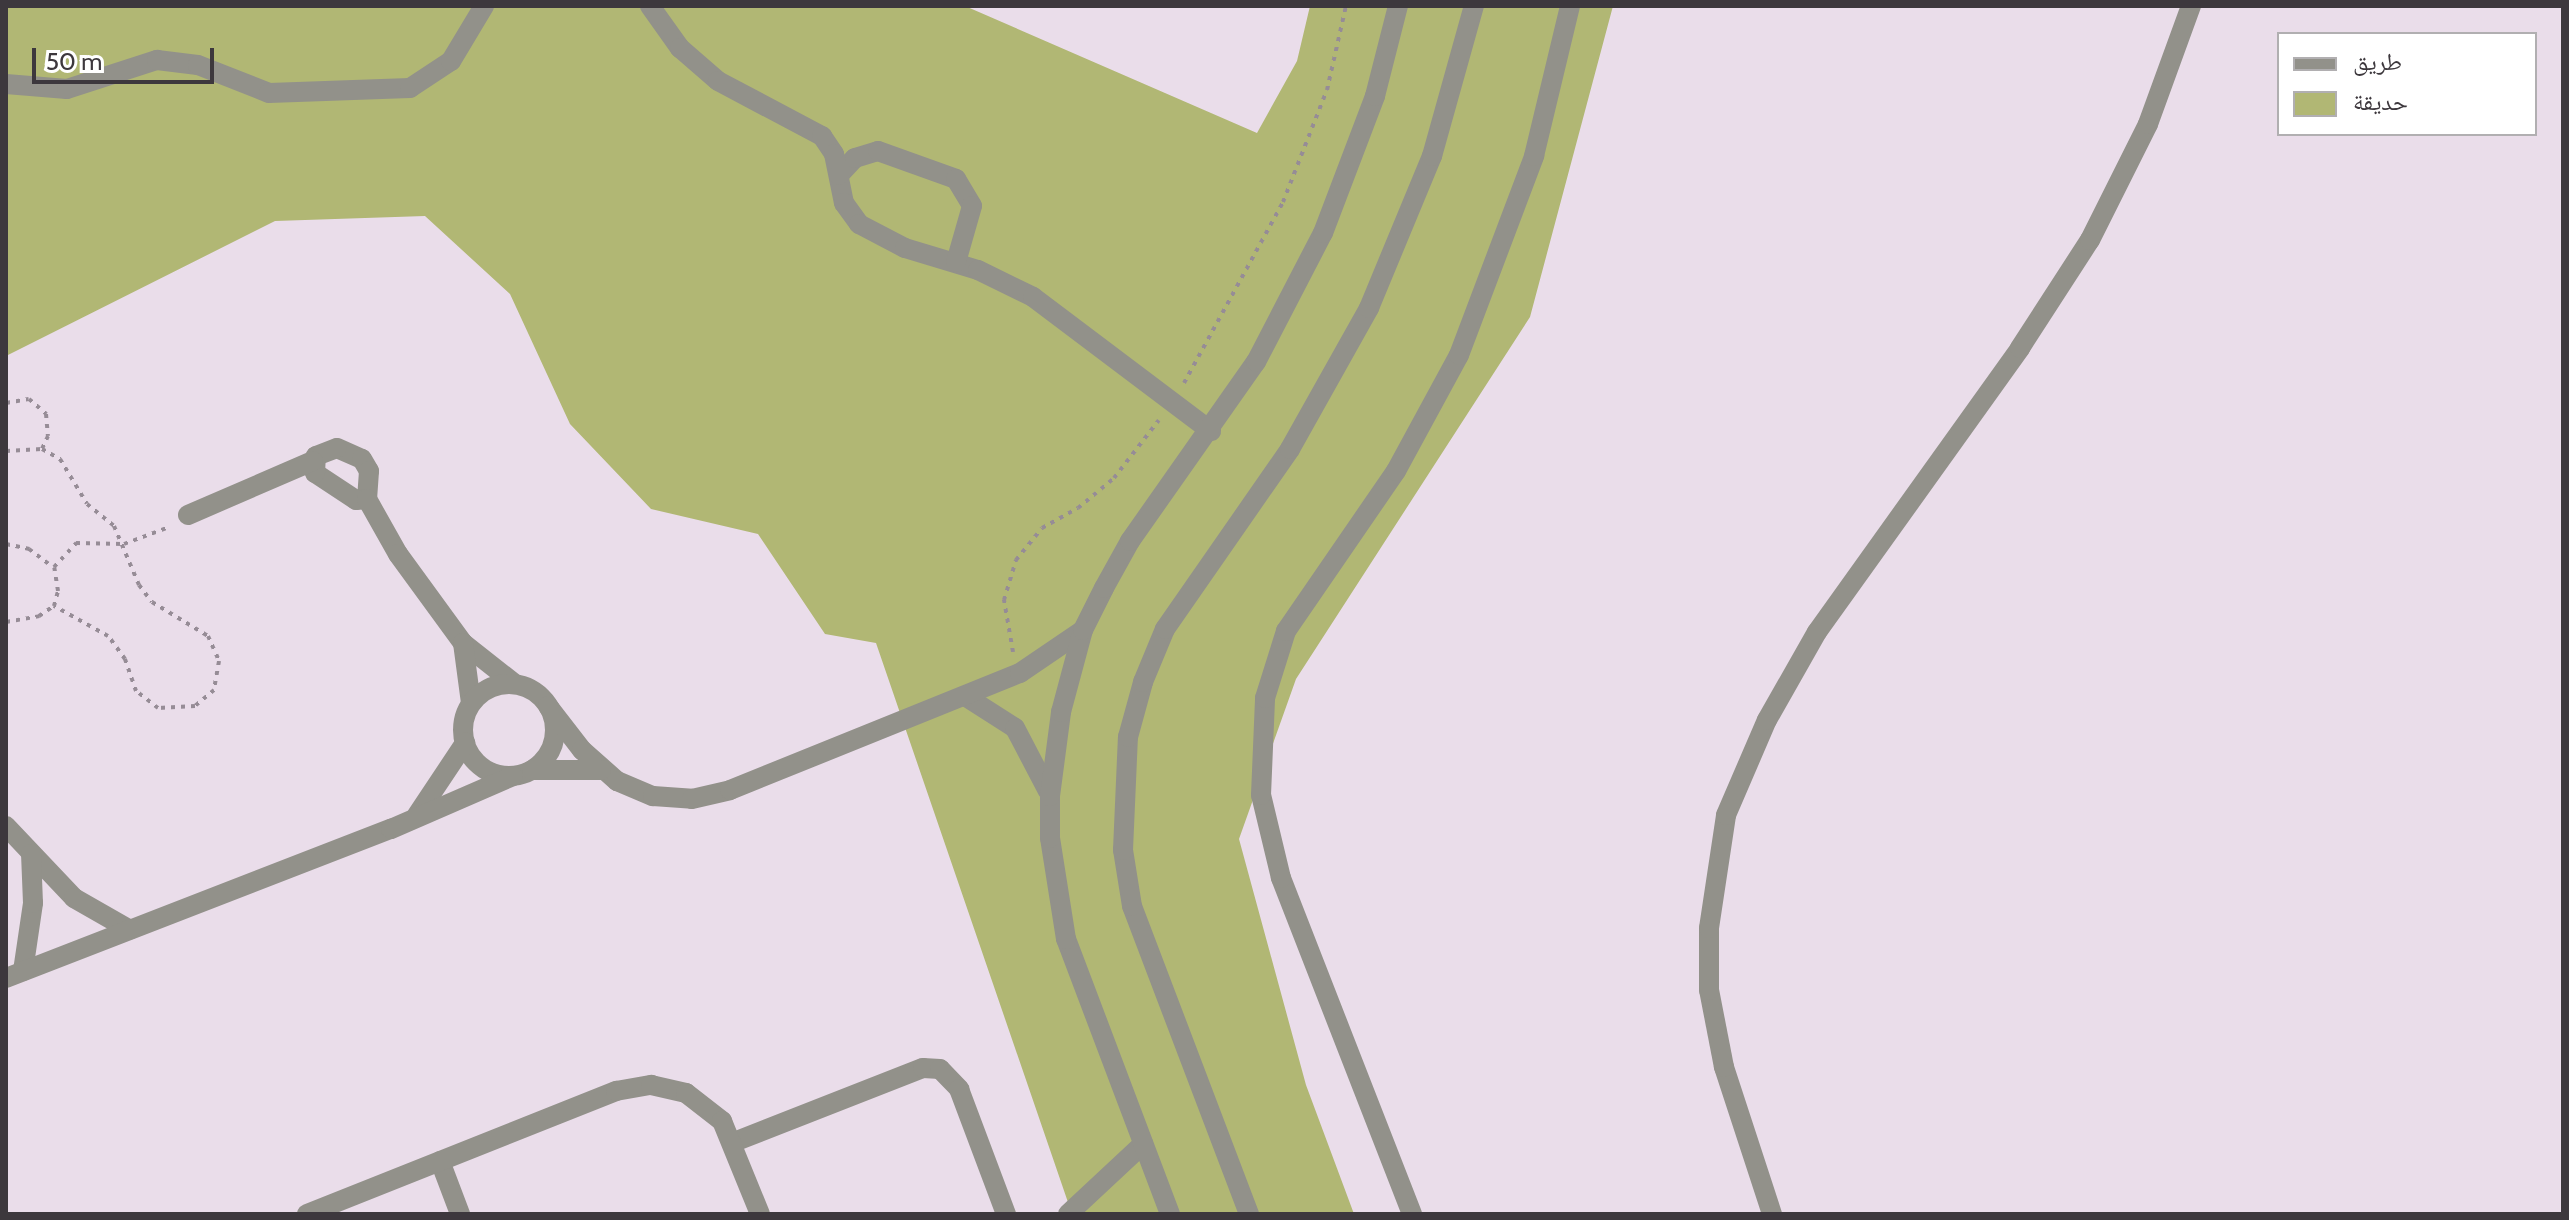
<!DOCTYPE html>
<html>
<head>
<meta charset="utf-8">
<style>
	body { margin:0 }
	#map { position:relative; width:2569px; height:1220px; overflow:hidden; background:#eaddea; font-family:Cabin,"Noto Naskh Arabic",sans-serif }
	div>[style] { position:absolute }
	.green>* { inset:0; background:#b1b774 }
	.path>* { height:4px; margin-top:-2px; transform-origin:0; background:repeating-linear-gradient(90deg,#968c96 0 4px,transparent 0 10px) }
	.minor>* { height:20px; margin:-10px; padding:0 10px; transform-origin:10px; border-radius:10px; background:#92918a }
	.minor>.ring { margin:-10px; padding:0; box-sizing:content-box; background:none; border:20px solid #92918a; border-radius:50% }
	span { translate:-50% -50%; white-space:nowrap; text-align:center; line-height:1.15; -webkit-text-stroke:6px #fff; paint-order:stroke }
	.frame { position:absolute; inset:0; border:8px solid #3d383d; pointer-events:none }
	.legend { position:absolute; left:2277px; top:32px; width:260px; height:104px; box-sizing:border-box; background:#fff; border:2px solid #b1afb1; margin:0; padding:10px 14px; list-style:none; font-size:24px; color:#3d383d }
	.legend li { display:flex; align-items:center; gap:16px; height:40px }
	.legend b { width:40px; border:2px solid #b1afb1 }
	.scale { position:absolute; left:32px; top:48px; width:182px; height:36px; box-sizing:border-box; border:4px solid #3d383d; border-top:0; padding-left:10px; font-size:24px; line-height:28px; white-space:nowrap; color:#3d383d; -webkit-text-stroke:6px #fff; paint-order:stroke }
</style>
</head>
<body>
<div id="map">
	<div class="green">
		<i style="clip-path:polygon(6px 6px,965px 6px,1257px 133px,1297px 61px,1310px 6px,1613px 6px,1530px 317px,1296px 679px,1239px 839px,1306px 1085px,1354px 1214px,1072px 1214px,876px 643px,825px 634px,758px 534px,651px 509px,570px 424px,510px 294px,425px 216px,275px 221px,6px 356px)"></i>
	</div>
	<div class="path">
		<i style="left:1184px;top:383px;width:206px;rotate:-61.3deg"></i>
		<i style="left:1283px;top:202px;width:120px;rotate:-68.6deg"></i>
		<i style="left:1327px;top:90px;width:86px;rotate:-77.3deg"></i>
		<i style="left:6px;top:403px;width:23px;rotate:-10deg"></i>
		<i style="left:29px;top:399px;width:23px;rotate:41deg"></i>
		<i style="left:46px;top:414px;width:22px;rotate:85deg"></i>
		<i style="left:48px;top:436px;width:14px;rotate:115deg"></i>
		<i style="left:6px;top:451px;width:36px;rotate:-3deg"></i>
		<i style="left:42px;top:449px;width:21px;rotate:29deg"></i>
		<i style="left:60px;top:459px;width:52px;rotate:59deg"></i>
		<i style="left:87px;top:504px;width:35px;rotate:39deg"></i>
		<i style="left:114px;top:526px;width:64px;rotate:67deg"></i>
		<i style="left:139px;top:585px;width:21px;rotate:53deg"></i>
		<i style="left:152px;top:602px;width:66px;rotate:31.3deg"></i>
		<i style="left:208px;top:636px;width:27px;rotate:66deg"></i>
		<i style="left:219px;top:661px;width:29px;rotate:100deg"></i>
		<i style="left:214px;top:690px;width:25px;rotate:140deg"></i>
		<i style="left:195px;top:706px;width:37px;rotate:177deg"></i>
		<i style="left:158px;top:708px;width:28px;rotate:-142deg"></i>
		<i style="left:136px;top:691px;width:34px;rotate:-109deg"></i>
		<i style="left:125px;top:659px;width:29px;rotate:-126deg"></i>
		<i style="left:108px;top:636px;width:62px;rotate:-150.9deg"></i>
		<i style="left:6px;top:544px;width:24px;rotate:12deg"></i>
		<i style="left:29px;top:549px;width:30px;rotate:37deg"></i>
		<i style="left:6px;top:622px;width:34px;rotate:-10deg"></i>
		<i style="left:39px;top:616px;width:18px;rotate:-34deg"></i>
		<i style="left:54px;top:606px;width:16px;rotate:-75deg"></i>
		<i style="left:58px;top:591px;width:24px;rotate:-99deg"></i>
		<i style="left:54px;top:567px;width:33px;rotate:-47deg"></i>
		<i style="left:76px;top:543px;width:48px;rotate:1.2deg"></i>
		<i style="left:124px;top:544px;width:48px;rotate:-20.7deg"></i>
		<i style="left:1013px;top:652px;width:53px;rotate:-99.8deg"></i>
		<i style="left:1004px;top:600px;width:42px;rotate:-73.3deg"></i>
		<i style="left:1016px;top:560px;width:41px;rotate:-50.9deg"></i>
		<i style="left:1042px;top:528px;width:41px;rotate:-29.1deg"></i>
		<i style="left:1078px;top:508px;width:47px;rotate:-39.8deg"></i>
		<i style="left:1114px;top:478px;width:73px;rotate:-52.2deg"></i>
	</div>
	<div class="minor">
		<i style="left:650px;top:6px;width:52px;rotate:54.5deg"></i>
		<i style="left:680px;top:48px;width:50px;rotate:41deg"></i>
		<i style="left:718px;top:81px;width:118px;rotate:27.9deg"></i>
		<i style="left:822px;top:136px;width:22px;rotate:56deg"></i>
		<i style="left:834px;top:154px;width:50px;rotate:78.5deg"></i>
		<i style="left:844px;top:203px;width:26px;rotate:54deg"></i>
		<i style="left:859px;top:224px;width:52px;rotate:27.6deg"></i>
		<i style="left:905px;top:248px;width:76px;rotate:16.8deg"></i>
		<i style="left:978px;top:270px;width:61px;rotate:26.1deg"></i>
		<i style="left:1033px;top:297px;width:223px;rotate:37deg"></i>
		<i style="left:6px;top:84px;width:61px;rotate:4.7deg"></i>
		<i style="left:67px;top:89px;width:95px;rotate:-17.9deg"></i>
		<i style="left:157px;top:60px;width:41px;rotate:7deg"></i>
		<i style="left:198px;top:65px;width:76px;rotate:21.5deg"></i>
		<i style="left:269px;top:93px;width:141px;rotate:-2deg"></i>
		<i style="left:410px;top:88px;width:49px;rotate:-33.4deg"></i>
		<i style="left:451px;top:61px;width:64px;rotate:-59deg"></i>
		<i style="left:839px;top:175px;width:23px;rotate:-47deg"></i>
		<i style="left:855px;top:158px;width:24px;rotate:-17deg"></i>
		<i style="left:878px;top:151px;width:83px;rotate:19.7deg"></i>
		<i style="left:956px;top:179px;width:31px;rotate:59deg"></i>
		<i style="left:972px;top:206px;width:58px;rotate:105.9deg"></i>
		<i style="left:337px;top:448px;width:27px;rotate:24deg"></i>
		<i style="left:362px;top:459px;width:14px;rotate:60deg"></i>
		<i style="left:369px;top:471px;width:28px;rotate:94deg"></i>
		<i style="left:367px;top:499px;width:11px;rotate:175deg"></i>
		<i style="left:356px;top:500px;width:49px;rotate:-146.6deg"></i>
		<i style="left:315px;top:473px;width:17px;rotate:-87deg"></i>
		<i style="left:316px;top:456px;width:22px;rotate:-21deg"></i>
		<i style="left:367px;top:499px;width:63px;rotate:60.6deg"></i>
		<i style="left:398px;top:554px;width:110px;rotate:53.9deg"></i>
		<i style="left:463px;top:643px;width:66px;rotate:38.3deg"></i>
		<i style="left:188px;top:515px;width:136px;rotate:-23.4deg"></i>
		<i style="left:463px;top:643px;width:61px;rotate:82.4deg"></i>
		<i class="ring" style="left:463px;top:684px;width:72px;height:72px"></i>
		<i style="left:965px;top:696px;width:59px;rotate:32.6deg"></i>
		<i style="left:1015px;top:728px;width:71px;rotate:62.4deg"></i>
		<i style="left:548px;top:706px;width:56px;rotate:52.3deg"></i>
		<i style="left:582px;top:750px;width:47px;rotate:41.5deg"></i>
		<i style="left:617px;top:781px;width:39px;rotate:23deg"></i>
		<i style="left:653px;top:796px;width:39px;rotate:4deg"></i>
		<i style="left:692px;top:799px;width:39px;rotate:-13deg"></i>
		<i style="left:730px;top:790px;width:313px;rotate:-22deg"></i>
		<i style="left:1020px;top:673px;width:76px;rotate:-34.3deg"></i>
		<i style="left:532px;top:770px;width:69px"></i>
		<i style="left:417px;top:815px;width:87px;rotate:-56.3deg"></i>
		<i style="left:6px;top:826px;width:99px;rotate:46.6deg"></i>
		<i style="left:74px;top:898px;width:64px;rotate:29.7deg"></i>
		<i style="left:23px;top:971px;width:69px;rotate:-81.6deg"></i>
		<i style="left:33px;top:903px;width:49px;rotate:-92.3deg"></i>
		<i style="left:6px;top:978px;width:413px;rotate:-21.2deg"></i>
		<i style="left:391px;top:829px;width:133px;rotate:-23.5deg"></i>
		<i style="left:734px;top:1142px;width:203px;rotate:-21.4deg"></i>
		<i style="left:923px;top:1068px;width:17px;rotate:3deg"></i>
		<i style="left:940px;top:1069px;width:28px;rotate:46deg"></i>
		<i style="left:959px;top:1089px;width:134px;rotate:69.4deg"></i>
		<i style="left:440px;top:1161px;width:57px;rotate:69.3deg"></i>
		<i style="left:307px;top:1214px;width:333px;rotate:-21.7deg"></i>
		<i style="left:616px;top:1091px;width:36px;rotate:-10deg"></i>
		<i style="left:651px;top:1085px;width:36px;rotate:13deg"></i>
		<i style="left:686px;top:1093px;width:46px;rotate:37.9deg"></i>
		<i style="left:722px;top:1121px;width:100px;rotate:67.8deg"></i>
		<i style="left:1068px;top:1214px;width:103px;rotate:-43deg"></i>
		<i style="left:1170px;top:1214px;width:294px;rotate:-110.7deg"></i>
		<i style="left:1066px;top:939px;width:102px;rotate:-99deg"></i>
		<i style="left:1050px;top:838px;width:42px;rotate:-90deg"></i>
		<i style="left:1050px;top:796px;width:85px;rotate:-82.5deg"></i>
		<i style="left:1061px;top:712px;width:85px;rotate:-75deg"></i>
		<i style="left:1083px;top:630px;width:47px;rotate:-63.4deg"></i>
		<i style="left:1104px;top:588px;width:54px;rotate:-61deg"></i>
		<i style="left:1130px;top:541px;width:219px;rotate:-54.9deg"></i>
		<i style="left:1256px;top:362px;width:145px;rotate:-62.6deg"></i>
		<i style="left:1323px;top:233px;width:147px;rotate:-69.2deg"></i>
		<i style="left:1375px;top:96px;width:93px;rotate:-75.7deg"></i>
		<i style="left:1249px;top:1214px;width:329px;rotate:-110.8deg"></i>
		<i style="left:1132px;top:906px;width:57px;rotate:-99.1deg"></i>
		<i style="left:1123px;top:850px;width:113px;rotate:-87.5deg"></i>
		<i style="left:1128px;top:737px;width:57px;rotate:-74.7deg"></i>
		<i style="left:1143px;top:682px;width:57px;rotate:-67.5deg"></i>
		<i style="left:1165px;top:629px;width:219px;rotate:-55.2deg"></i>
		<i style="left:1290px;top:449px;width:162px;rotate:-60.7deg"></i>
		<i style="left:1369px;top:308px;width:165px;rotate:-67.5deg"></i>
		<i style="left:1432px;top:156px;width:156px;rotate:-74.4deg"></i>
		<i style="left:1412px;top:1214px;width:361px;rotate:-111.3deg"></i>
		<i style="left:1281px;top:878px;width:85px;rotate:-103.5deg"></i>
		<i style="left:1261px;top:795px;width:97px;rotate:-87.6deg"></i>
		<i style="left:1265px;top:698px;width:70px;rotate:-72.6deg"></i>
		<i style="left:1286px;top:631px;width:194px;rotate:-55.5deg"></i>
		<i style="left:1396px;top:471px;width:132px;rotate:-61.5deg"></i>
		<i style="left:1459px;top:355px;width:213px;rotate:-69.3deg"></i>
		<i style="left:1534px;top:156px;width:154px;rotate:-76.5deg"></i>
		<i style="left:1772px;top:1214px;width:155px;rotate:-108.1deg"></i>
		<i style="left:1724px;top:1067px;width:78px;rotate:-101deg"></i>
		<i style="left:1709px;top:990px;width:62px;rotate:-90deg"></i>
		<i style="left:1709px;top:928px;width:114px;rotate:-81.4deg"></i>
		<i style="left:1726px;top:815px;width:103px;rotate:-66.7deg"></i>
		<i style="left:1767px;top:720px;width:101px;rotate:-60.4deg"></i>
		<i style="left:1817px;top:632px;width:349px;rotate:-54.4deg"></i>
		<i style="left:2020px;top:348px;width:129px;rotate:-57.1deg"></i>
		<i style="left:2090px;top:240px;width:130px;rotate:-63.4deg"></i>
		<i style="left:2148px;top:124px;width:126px;rotate:-70deg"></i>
	</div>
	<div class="frame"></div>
	<ul class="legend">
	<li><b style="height:10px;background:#92918a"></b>طريق</li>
	<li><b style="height:22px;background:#b1b774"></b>حديقة</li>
	</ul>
	<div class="scale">50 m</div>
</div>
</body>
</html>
